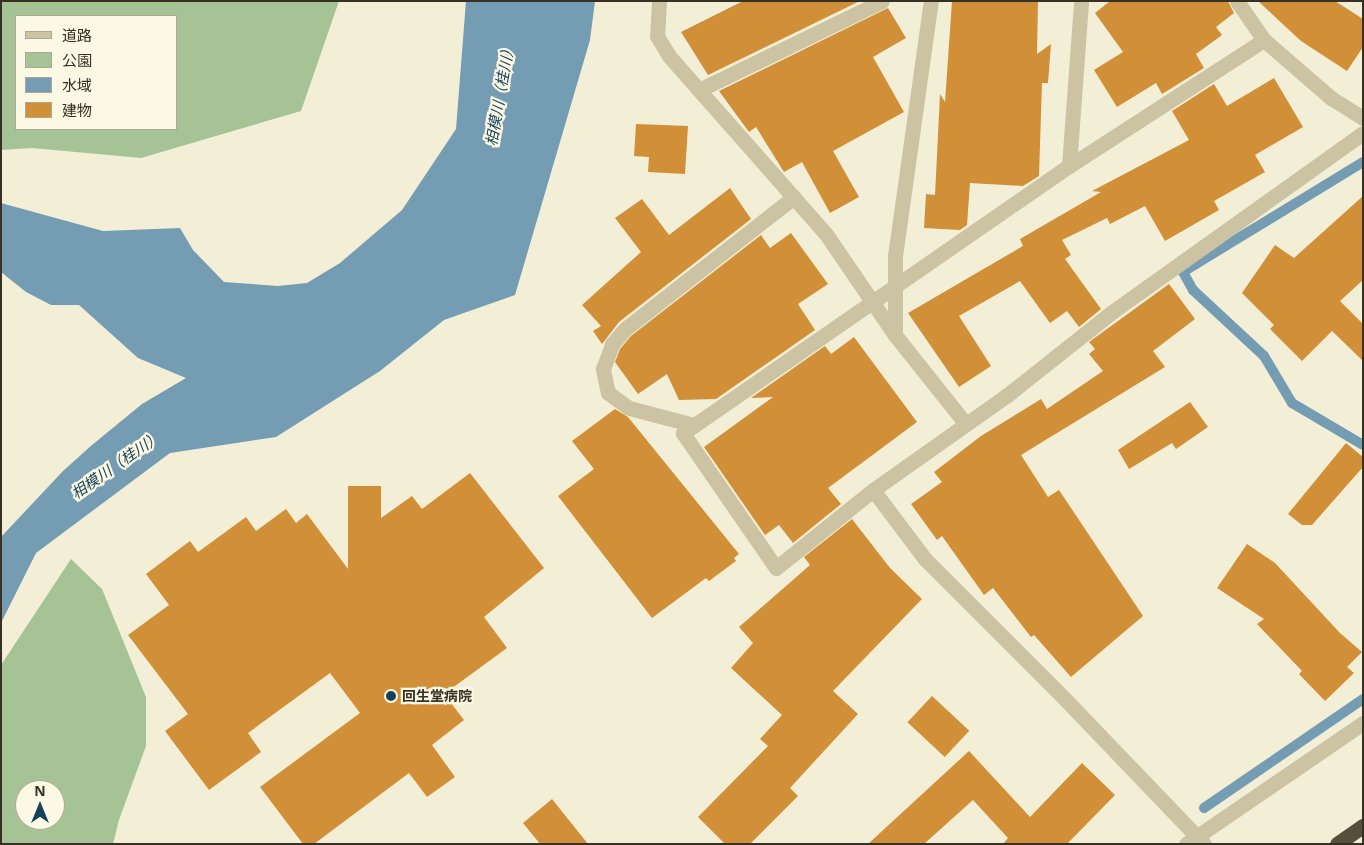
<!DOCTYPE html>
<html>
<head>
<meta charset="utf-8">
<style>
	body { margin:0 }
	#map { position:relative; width:1364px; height:845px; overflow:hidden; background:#f3efd7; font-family:"Open Sans","Noto Sans JP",sans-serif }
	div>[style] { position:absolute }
	.green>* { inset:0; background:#a6c396 }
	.water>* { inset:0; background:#749cb3 }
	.stream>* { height:10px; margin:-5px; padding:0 5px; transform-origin:5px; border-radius:5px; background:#749cb3 }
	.building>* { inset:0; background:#d18f38; transform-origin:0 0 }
	.street>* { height:15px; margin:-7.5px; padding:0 7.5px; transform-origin:7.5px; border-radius:7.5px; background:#ccc3a3 }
	.highway>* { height:15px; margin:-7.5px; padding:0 7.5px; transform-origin:7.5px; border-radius:7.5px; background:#584e3c }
	.dots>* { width:14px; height:14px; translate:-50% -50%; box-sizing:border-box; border:2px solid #fbf8e4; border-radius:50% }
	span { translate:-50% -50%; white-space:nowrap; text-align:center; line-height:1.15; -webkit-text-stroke:4.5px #fbf8e4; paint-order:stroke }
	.poi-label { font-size:14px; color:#363025; font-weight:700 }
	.left { translate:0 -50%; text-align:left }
	.water-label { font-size:15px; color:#17415b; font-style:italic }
	.frame { position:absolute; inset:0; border:2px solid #363025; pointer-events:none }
	.legend { position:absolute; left:15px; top:15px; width:162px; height:115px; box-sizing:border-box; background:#fbf8e4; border:1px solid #aca898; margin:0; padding:6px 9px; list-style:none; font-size:15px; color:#363025 }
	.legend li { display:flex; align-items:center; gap:10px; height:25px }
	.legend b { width:25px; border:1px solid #aca898 }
	.north { position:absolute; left:15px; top:780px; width:50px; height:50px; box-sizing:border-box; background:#fbf8e4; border:1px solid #aca898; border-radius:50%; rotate:0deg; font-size:14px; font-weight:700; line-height:20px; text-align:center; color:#363025 }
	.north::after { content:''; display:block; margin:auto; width:18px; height:22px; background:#17415b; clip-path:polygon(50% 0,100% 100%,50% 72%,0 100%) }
</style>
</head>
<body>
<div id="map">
	<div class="green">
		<i style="clip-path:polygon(evenodd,1px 1px,339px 1px,301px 111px,141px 158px,32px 148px,1px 150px,1px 1px,16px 16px,176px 16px,176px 129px,16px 129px,16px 16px)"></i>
		<i style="clip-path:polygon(evenodd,71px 559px,102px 589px,146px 697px,146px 746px,119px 820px,113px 844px,1px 844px,1px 665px,71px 559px,25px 790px,55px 790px,55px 820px,25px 820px,25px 790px)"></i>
	</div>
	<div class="water">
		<i style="clip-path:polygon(466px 1px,595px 1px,590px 40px,515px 295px,444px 320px,380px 371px,276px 437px,170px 453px,36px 553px,1px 623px,1px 537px,63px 471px,92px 445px,142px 404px,186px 378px,138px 358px,79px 305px,51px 305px,26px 292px,1px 272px,1px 203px,103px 231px,180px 228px,193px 250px,224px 282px,278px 286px,307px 283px,340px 263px,402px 210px,456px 129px)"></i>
	</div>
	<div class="stream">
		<i style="left:1363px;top:162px;width:211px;rotate:148.6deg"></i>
		<i style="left:1183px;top:272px;width:21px;rotate:61deg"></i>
		<i style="left:1193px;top:290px;width:97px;rotate:42.9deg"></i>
		<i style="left:1264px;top:356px;width:55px;rotate:59.2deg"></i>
		<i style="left:1292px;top:403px;width:82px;rotate:30.6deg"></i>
		<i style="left:1204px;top:808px;width:193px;rotate:-34.4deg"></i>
	</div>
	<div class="building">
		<i style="clip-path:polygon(743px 1px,860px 1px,708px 75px,681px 32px)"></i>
		<i style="clip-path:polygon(952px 1px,1038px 1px,1037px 54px,1051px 44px,1048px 83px,1042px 83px,1039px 176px,1023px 186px,970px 183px,967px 225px,960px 230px,924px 228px,926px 194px,935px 195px,940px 94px,945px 102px)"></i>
		<i style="clip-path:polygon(1110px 1px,1228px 1px,1234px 13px,1216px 27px,1222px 35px,1196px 54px,1204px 68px,1162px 94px,1156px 83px,1117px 107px,1094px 70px,1123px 52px,1095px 13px)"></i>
		<i style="clip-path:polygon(1258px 1px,1335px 1px,1363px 19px,1363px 47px,1347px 71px,1301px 41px)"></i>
		<i style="clip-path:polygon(888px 8px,906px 38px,873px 57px,904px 112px,833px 151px,859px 197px,830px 213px,802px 162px,784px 172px,756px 127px,749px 132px,719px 91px)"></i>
		<i style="clip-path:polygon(1274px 78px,1303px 127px,1255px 155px,1265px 172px,1214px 201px,1219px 210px,1165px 241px,1145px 206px,1110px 224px,1107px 218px,1062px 240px,1071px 255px,1065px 259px,1101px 309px,1079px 327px,1067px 311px,1050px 323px,1020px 281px,959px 316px,991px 366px,959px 387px,908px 313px,1023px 246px,1020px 239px,1101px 192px,1092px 191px,1189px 140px,1172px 111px,1214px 84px,1227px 106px)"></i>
		<i style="clip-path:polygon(636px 124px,688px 126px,685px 174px,648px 172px,649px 157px,634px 156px)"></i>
		<i style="clip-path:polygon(730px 188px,751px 219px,619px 322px,602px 344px,593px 331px,601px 326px,582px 305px,641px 252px,615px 218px,642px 199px,669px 235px)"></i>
		<i style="clip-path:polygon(1363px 196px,1363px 280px,1340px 301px,1363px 324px,1363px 361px,1332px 331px,1302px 361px,1270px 329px,1274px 325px,1242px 293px,1275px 245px,1294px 258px)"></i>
		<i style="clip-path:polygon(791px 233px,828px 284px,798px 304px,815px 330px,716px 399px,679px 400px,667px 374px,638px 394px,615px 362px,620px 349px,631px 336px,761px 235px,770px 248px)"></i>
		<i style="clip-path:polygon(1169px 284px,1195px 319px,1153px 351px,1165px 367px,1021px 455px,1048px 497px,1059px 490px,1143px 616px,1071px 677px,1034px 635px,1031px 637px,993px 588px,984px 595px,942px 536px,937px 540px,911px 504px,942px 482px,934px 472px,981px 436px,1041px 399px,1047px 409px,1103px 371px,1089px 354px,1095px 349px,1089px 342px)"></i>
		<i style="clip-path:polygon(854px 337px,917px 422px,828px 488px,841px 504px,793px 543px,779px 525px,765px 535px,704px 447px,773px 397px,751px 398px,825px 346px,831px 354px)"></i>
		<i style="clip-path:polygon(1190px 402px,1208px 427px,1176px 449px,1172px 443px,1129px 469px,1118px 450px)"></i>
		<i style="clip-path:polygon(615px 409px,628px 417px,739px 554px,734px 558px,736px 561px,709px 581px,706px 578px,652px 618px,558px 496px,594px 469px,572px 441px)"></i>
		<i style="clip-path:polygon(1346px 443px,1363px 457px,1363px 467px,1312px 525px,1302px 525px,1288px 514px)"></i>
		<i style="clip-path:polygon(470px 473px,544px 568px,484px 617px,507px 648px,444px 694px,464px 720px,432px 745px,455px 777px,427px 797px,409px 773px,314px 844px,303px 844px,260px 787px,360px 713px,330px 673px,248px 733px,261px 752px,209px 790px,165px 731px,188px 714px,128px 635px,169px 605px,146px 574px,190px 541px,198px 552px,246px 517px,256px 531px,286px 509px,296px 523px,307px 514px,348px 569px,348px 486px,381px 486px,381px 518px,412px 496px,422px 509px)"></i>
		<i style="clip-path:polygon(852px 519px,890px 568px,922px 599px,833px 691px,858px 714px,790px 788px,798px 796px,750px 844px,725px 844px,698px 817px,768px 746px,760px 739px,782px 715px,731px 668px,753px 643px,739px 627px,810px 565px,804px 557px)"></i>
		<i style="clip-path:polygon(1247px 544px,1275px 563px,1340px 633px,1362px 652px,1347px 667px,1354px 673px,1325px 701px,1299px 674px,1302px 671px,1257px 624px,1264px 619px,1217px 588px)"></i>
		<i style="left:932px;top:696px;width:51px;height:36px;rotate:43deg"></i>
		<i style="clip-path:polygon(969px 751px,1030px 817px,1082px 763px,1115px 795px,1067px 844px,1003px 844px,1008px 838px,973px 800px,924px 844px,868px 844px)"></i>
		<i style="clip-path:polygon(552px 799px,588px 844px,540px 844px,523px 823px)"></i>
	</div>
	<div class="street">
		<i style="left:659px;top:1px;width:35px;rotate:93deg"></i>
		<i style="left:657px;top:36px;width:23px;rotate:59deg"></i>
		<i style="left:669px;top:56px;width:237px;rotate:48.6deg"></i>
		<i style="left:826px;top:234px;width:122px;rotate:55.7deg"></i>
		<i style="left:895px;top:335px;width:112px;rotate:51.5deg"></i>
		<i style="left:1237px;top:1px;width:47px;rotate:55.3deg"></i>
		<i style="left:1264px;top:40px;width:89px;rotate:40.9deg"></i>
		<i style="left:1331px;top:98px;width:38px;rotate:32deg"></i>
		<i style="left:699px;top:90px;width:203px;rotate:-25.9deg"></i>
		<i style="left:1069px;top:166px;width:165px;rotate:-85.8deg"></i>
		<i style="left:895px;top:335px;width:79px;rotate:-90deg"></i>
		<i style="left:895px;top:256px;width:258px;rotate:-82deg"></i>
		<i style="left:694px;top:425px;width:67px;rotate:-165.3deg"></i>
		<i style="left:629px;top:408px;width:26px;rotate:-144deg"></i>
		<i style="left:608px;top:393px;width:25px;rotate:-102deg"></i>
		<i style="left:603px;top:369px;width:27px;rotate:-70deg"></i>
		<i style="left:612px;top:344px;width:20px;rotate:-49deg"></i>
		<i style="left:625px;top:329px;width:214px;rotate:-38deg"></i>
		<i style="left:873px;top:490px;width:124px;rotate:141.2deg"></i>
		<i style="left:776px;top:568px;width:164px;rotate:-124.6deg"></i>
		<i style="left:683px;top:433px;width:469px;rotate:-34.7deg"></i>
		<i style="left:1069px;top:166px;width:232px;rotate:-32.9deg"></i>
		<i style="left:1186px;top:844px;width:214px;rotate:-34.4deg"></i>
		<i style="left:1204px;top:844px;width:199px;rotate:-133.8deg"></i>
		<i style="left:1066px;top:700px;width:199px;rotate:-135deg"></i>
		<i style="left:925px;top:559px;width:86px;rotate:-127deg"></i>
		<i style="left:873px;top:490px;width:163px;rotate:-35.3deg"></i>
		<i style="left:1006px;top:396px;width:135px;rotate:-38.4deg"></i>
		<i style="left:1112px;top:312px;width:308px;rotate:-35.5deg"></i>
	</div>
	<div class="highway">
		<i style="left:1337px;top:844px;width:32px;rotate:-35deg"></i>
	</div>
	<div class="dots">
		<i style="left:391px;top:696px;background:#17415b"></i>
	</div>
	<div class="poi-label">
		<span class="left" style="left:402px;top:696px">回生堂病院</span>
	</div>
	<div class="water-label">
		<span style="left:500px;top:94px;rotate:-80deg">相模川（桂川）</span>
		<span style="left:116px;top:465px;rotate:-35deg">相模川（桂川）</span>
	</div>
	<div class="frame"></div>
	<ul class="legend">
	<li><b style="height:6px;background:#ccc3a3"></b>道路</li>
	<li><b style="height:14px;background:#a6c396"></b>公園</li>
	<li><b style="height:14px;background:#749cb3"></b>水域</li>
	<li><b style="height:14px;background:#d18f38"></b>建物</li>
	</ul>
	<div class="north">N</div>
</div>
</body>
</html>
